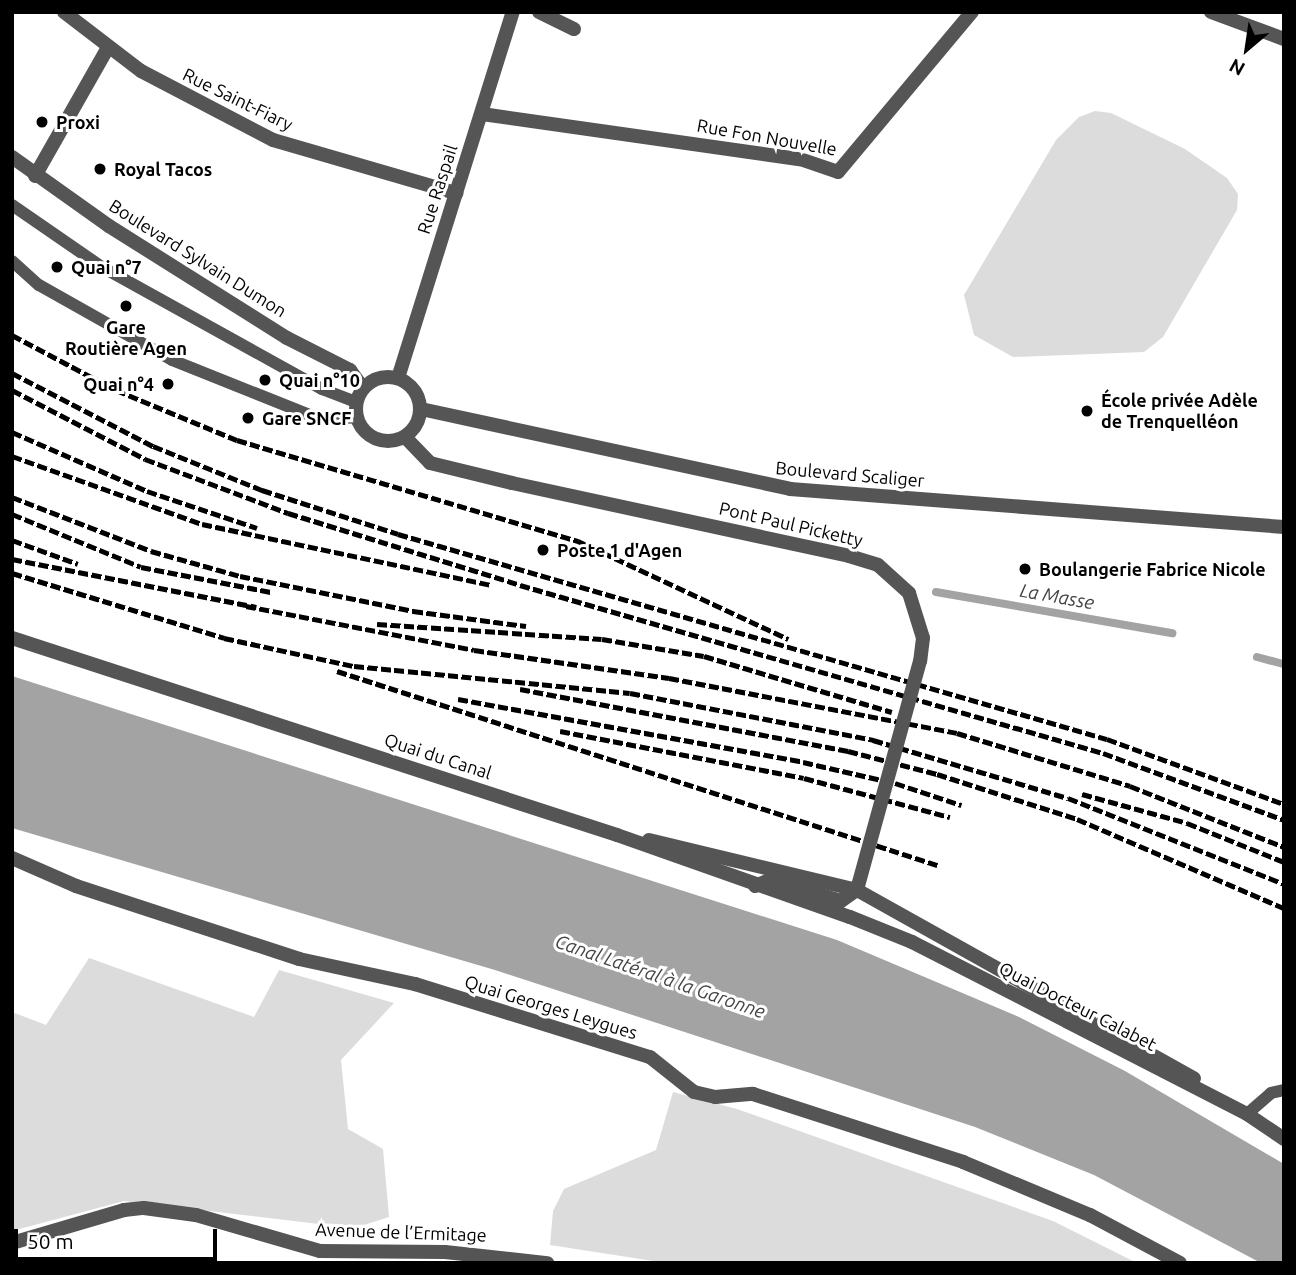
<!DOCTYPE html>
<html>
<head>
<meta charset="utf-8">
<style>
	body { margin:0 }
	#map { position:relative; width:1296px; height:1275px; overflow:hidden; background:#fff; font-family:Ubuntu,sans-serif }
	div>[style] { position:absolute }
	.green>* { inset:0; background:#dcdcdc }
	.water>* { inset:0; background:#a3a3a3 }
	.stream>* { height:8px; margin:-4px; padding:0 4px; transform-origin:4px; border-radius:4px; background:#a3a3a3 }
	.service>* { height:12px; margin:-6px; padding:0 6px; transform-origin:6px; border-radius:6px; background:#555 }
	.minor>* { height:14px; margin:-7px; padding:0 7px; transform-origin:7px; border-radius:7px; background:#555 }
	.tertiary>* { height:14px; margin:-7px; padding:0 7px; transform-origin:7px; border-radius:7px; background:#555 }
	.tertiary>.ring { margin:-7px; padding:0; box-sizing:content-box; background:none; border:14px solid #555; border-radius:50% }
	.rail>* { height:5px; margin-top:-2.5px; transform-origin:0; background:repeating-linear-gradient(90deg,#000 0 10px,transparent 0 13.5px) }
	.tertiary-bridge>* { height:14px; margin:-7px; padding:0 7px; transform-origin:7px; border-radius:7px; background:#555 }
	.dots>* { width:19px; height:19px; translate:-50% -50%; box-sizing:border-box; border:4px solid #fff; border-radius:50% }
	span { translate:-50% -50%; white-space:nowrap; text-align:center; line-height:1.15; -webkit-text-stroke:6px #fff; paint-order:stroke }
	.street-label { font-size:18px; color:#000 }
	.poi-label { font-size:18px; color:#000; font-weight:700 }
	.left { translate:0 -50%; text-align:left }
	.right { translate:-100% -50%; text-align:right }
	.water-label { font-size:19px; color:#444; font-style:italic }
	.frame { position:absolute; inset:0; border:14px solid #000; pointer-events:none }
	.north { position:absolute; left:1212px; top:14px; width:70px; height:70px; -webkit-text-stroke:5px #fff; paint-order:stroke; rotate:209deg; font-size:19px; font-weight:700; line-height:28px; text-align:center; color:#000 }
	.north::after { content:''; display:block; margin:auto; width:24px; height:32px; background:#000; clip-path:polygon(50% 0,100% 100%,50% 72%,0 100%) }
	.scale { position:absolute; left:14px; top:1229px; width:203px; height:32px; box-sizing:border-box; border:4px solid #000; border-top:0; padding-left:9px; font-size:21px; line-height:24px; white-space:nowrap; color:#000; -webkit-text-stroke:5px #fff; paint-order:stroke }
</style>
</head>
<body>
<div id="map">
	<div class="green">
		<i style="clip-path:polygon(1095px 111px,1111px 113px,1185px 149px,1227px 178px,1238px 194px,1237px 210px,1163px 337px,1144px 352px,1013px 357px,974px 335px,964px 295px,1056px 140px,1079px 117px)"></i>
		<i style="clip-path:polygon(89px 958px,254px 1017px,279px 970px,394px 1003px,341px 1060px,348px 1129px,383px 1149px,389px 1217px,364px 1225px,327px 1225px,124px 1201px,12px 1231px,12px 1012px,46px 1025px)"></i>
		<i style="clip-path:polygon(673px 1092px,737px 1109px,1053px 1221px,1137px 1263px,666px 1263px,550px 1245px,553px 1211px,564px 1189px,656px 1150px)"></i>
	</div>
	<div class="water">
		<i style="clip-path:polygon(12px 676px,837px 940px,1019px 1017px,1125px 1071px,1284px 1164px,1284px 1263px,1261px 1263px,1094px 1175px,975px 1127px,495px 970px,12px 828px)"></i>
	</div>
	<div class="stream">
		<i style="left:936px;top:592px;width:240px;rotate:9.9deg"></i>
		<i style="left:1257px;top:657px;width:28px;rotate:15deg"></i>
	</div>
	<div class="service">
		<i style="left:12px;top:205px;width:109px;rotate:34.6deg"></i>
		<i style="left:102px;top:267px;width:252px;rotate:29deg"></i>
		<i style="left:322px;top:389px;width:36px;rotate:21deg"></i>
		<i style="left:12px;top:261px;width:36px;rotate:42deg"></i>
		<i style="left:39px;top:285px;width:153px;rotate:29.4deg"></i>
		<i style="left:172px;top:360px;width:162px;rotate:21.8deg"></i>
		<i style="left:322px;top:420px;width:35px;rotate:-5deg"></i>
		<i style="left:1247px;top:1114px;width:32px;rotate:-41deg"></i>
		<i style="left:1271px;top:1093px;width:13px;rotate:-13deg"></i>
	</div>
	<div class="minor">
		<i style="left:64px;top:12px;width:97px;rotate:37.5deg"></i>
		<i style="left:141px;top:71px;width:149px;rotate:27.6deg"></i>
		<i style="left:273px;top:140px;width:191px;rotate:16.2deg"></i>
		<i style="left:539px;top:12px;width:39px;rotate:26deg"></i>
		<i style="left:1211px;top:12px;width:78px;rotate:20.3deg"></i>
		<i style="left:482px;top:114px;width:321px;rotate:8.1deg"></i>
		<i style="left:800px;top:159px;width:40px;rotate:18.9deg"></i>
		<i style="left:838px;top:172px;width:209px;rotate:-50.1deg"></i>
		<i style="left:35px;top:176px;width:146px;rotate:-60.4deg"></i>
		<i style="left:398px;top:378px;width:384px;rotate:-72.6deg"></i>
		<i style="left:12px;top:858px;width:70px;rotate:23.6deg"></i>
		<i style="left:76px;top:886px;width:235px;rotate:18.1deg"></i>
		<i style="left:299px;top:959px;width:119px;rotate:12.2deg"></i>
		<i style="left:415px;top:984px;width:246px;rotate:17.3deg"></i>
		<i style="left:650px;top:1057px;width:56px;rotate:38.5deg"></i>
		<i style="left:694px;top:1092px;width:22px;rotate:13deg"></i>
		<i style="left:715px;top:1097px;width:38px;rotate:-5deg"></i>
		<i style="left:753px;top:1094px;width:221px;rotate:17.9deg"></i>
		<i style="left:963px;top:1162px;width:138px;rotate:22.7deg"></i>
		<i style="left:1090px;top:1215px;width:102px;rotate:28.1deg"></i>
		<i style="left:12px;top:1243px;width:117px;rotate:-16.4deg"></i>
		<i style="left:124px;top:1210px;width:20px;rotate:-6deg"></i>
		<i style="left:144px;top:1208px;width:52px;rotate:7.7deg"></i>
		<i style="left:196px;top:1215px;width:129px;rotate:16.2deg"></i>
		<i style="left:320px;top:1251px;width:125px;rotate:0.5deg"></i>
		<i style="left:445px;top:1252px;width:103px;rotate:6.2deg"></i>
	</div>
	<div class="tertiary">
		<i style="left:12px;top:157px;width:119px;rotate:35.4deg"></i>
		<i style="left:109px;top:226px;width:210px;rotate:32.2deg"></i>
		<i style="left:287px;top:338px;width:71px;rotate:26.9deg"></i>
		<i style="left:350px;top:370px;width:22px;rotate:54deg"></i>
		<i class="ring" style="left:356px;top:377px;width:50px;height:50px"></i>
		<i style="left:421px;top:409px;width:378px;rotate:12.2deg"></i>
		<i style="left:790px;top:489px;width:495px;rotate:4.4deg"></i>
		<i style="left:405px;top:437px;width:36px;rotate:46deg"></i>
		<i style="left:430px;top:463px;width:84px;rotate:13.7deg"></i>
		<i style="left:12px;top:638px;width:636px;rotate:18.04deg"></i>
		<i style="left:617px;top:835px;width:247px;rotate:19.4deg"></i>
		<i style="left:850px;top:917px;width:67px;rotate:22deg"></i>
		<i style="left:912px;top:942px;width:175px;rotate:27.1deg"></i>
		<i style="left:1068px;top:1022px;width:201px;rotate:27.2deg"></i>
		<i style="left:1247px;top:1114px;width:45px;rotate:34deg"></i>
		<i style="left:649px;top:840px;width:214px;rotate:13.5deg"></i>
		<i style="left:857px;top:890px;width:386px;rotate:29.2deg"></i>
		<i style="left:755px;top:886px;width:16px;rotate:-22deg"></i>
		<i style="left:770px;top:880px;width:74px;rotate:16.5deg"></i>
		<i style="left:841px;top:901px;width:19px;rotate:-35deg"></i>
	</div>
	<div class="rail">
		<i style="left:12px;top:335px;width:118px;rotate:27.9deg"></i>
		<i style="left:116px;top:390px;width:131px;rotate:22.5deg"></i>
		<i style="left:237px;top:440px;width:356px;rotate:16.5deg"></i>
		<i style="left:578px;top:541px;width:232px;rotate:25deg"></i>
		<i style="left:12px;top:373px;width:159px;rotate:27.4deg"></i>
		<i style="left:153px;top:446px;width:118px;rotate:22deg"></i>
		<i style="left:262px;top:490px;width:143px;rotate:17.9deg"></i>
		<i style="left:398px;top:534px;width:738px;rotate:16.13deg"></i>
		<i style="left:1107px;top:739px;width:189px;rotate:20.2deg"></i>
		<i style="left:12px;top:390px;width:150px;rotate:27.4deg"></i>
		<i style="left:145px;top:459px;width:153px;rotate:20.7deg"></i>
		<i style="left:288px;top:513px;width:243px;rotate:17.2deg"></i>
		<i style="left:520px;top:585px;width:607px;rotate:16.08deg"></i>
		<i style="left:1103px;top:753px;width:193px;rotate:20.3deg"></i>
		<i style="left:12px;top:432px;width:147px;rotate:23.6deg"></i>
		<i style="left:147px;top:491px;width:116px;rotate:18.6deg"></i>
		<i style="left:12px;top:456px;width:202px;rotate:19.7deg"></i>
		<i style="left:202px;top:524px;width:295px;rotate:11.9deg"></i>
		<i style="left:12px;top:497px;width:149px;rotate:21.2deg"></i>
		<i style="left:151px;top:551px;width:92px;rotate:15.7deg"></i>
		<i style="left:240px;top:576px;width:177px;rotate:11.4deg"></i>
		<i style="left:413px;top:611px;width:114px;rotate:7.6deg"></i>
		<i style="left:12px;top:514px;width:139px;rotate:22.3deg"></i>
		<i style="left:141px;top:567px;width:132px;rotate:10.9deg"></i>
		<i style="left:12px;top:540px;width:70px;rotate:20deg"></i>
		<i style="left:12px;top:559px;width:249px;rotate:11.1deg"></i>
		<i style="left:12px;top:573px;width:222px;rotate:17deg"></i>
		<i style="left:224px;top:638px;width:133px;rotate:12.2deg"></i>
		<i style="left:354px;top:666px;width:277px;rotate:5.6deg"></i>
		<i style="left:630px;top:693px;width:248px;rotate:10.9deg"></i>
		<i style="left:873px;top:740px;width:203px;rotate:16.6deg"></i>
		<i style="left:1068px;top:798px;width:232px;rotate:21.7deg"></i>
		<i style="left:246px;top:606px;width:232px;rotate:10.9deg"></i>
		<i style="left:474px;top:650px;width:197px;rotate:8.2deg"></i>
		<i style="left:669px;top:678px;width:293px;rotate:10.8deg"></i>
		<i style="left:957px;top:733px;width:181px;rotate:17deg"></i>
		<i style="left:1130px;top:786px;width:166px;rotate:21.6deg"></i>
		<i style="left:377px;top:624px;width:225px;rotate:3.8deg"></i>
		<i style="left:602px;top:639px;width:103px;rotate:9.5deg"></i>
		<i style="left:704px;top:656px;width:196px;rotate:16.6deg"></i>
		<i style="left:337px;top:671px;width:631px;rotate:17.92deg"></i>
		<i style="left:520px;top:689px;width:334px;rotate:10.7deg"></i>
		<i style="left:848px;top:751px;width:92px;rotate:14.5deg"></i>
		<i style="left:937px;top:774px;width:147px;rotate:17.8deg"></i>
		<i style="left:1077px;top:819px;width:225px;rotate:23.3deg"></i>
		<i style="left:458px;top:699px;width:351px;rotate:10.3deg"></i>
		<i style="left:803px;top:762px;width:94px;rotate:12.9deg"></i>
		<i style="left:895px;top:783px;width:70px;rotate:18.4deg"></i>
		<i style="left:560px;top:731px;width:248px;rotate:10.9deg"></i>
		<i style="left:804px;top:778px;width:151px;rotate:15deg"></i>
		<i style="left:1082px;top:794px;width:109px;rotate:15.4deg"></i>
		<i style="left:1187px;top:823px;width:105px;rotate:21.9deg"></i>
	</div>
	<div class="tertiary-bridge">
		<i style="left:512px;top:483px;width:345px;rotate:12.2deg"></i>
		<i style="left:849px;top:556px;width:30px;rotate:17deg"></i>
		<i style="left:878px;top:565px;width:42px;rotate:42.1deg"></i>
		<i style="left:909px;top:593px;width:47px;rotate:72.7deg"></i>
		<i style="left:923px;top:638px;width:23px;rotate:97deg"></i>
		<i style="left:920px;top:661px;width:238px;rotate:105.4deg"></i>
	</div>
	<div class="dots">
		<i style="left:42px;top:122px;background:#000"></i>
		<i style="left:100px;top:169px;background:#000"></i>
		<i style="left:57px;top:267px;background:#000"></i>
		<i style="left:126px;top:306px;background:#000"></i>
		<i style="left:265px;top:380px;background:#000"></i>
		<i style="left:168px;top:384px;background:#000"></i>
		<i style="left:1087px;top:411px;background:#000"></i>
		<i style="left:248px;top:418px;background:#000"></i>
		<i style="left:543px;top:550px;background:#000"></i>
		<i style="left:1025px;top:569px;background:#000"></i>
	</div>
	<div class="street-label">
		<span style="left:238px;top:99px;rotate:26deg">Rue Saint-Fiary</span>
		<span style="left:767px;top:137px;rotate:10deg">Rue Fon Nouvelle</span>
		<span style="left:437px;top:189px;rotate:-72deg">Rue Raspail</span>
		<span style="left:198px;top:258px;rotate:32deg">Boulevard Sylvain Dumon</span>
		<span style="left:850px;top:474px;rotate:5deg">Boulevard Scaliger</span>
		<span style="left:791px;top:524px;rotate:13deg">Pont Paul Picketty</span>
		<span style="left:438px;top:756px;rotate:18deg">Quai du Canal</span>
		<span style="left:1078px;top:1006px;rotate:27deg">Quai Docteur Calabet</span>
		<span style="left:551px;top:1007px;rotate:17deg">Quai Georges Leygues</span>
		<span style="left:401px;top:1232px;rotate:2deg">Avenue de l’Ermitage</span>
	</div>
	<div class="poi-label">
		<span class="left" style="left:56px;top:122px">Proxi</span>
		<span class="left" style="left:114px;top:169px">Royal Tacos</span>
		<span class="left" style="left:71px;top:267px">Quai n°7</span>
		<span style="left:126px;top:338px">Gare<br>Routière Agen</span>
		<span class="left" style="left:279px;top:380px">Quai n°10</span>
		<span class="right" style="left:154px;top:384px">Quai n°4</span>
		<span class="left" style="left:1101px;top:411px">École privée Adèle<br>de Trenquelléon</span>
		<span class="left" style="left:262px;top:418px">Gare SNCF</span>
		<span class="left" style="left:557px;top:550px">Poste 1 d'Agen</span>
		<span class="left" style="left:1039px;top:569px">Boulangerie Fabrice Nicole</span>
	</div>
	<div class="water-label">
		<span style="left:1057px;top:597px;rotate:10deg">La Masse</span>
		<span style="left:660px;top:977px;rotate:19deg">Canal Latéral à la Garonne</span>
	</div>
	<div class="frame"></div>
	<div class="north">N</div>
	<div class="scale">50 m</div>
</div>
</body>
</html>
